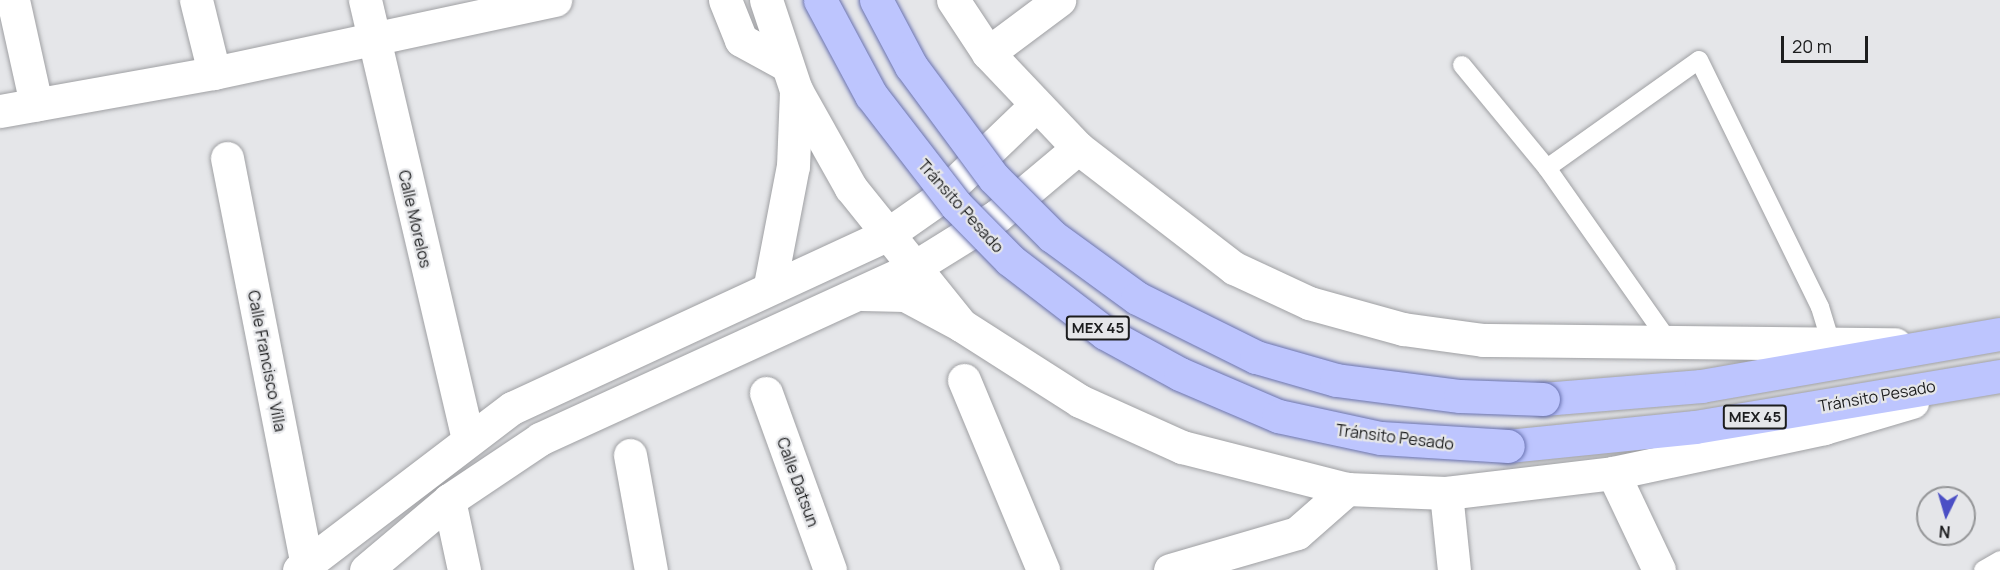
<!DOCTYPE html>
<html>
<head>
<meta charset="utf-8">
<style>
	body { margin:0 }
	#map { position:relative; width:2000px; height:570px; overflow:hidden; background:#e5e6e9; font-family:Manrope,sans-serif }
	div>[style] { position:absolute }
	.roads { filter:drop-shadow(0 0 2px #9fa0a3) drop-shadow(0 0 2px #9fa0a3) }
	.service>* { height:18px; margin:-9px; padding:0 9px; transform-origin:9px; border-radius:9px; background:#fff }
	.minor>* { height:33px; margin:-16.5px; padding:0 16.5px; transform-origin:16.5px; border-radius:16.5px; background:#fff }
	.tertiary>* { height:33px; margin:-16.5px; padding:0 16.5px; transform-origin:16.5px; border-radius:16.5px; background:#fff }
	.secondary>* { height:33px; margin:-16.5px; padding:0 16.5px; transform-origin:16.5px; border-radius:16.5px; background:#fff }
	.primary>* { height:33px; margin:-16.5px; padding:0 16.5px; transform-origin:16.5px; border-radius:16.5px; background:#bdc5fe }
	.bridges { filter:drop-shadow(0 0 2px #6871af) drop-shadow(0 0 2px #6871af) }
	.primary-bridge>* { height:33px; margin:-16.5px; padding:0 16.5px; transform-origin:16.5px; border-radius:16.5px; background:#bdc5fe }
	span { translate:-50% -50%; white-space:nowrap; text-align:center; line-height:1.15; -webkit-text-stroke:4.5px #e5e6e9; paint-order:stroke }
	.shield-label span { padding:2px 4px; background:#e5e6e9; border:2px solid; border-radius:4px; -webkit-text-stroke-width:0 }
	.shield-label { font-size:15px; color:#1c1d1e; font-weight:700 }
	.street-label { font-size:16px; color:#1c1d1e }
	.north { position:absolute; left:1916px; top:486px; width:60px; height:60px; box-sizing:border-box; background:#e5e6e9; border:2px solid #959698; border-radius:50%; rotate:185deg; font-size:16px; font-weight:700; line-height:24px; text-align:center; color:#1c1d1e }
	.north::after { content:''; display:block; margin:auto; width:21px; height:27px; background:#4b4fc5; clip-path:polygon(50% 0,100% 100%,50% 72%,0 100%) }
	.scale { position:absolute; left:1781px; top:36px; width:87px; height:27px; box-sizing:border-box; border:3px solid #1c1d1e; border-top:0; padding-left:8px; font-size:18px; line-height:21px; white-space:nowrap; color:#1c1d1e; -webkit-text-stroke:4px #e5e6e9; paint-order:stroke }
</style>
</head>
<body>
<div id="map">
	<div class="roads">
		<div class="service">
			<i style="left:1462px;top:65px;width:134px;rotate:50.5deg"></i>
			<i style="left:1547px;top:168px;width:210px;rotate:54.9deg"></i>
			<i style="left:1547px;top:168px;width:186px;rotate:-35.4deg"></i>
			<i style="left:1699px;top:60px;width:275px;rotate:63.9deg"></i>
			<i style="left:1820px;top:307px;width:38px;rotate:73deg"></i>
			<i style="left:1983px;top:570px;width:20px;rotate:-30deg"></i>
		</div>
		<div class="minor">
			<i style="left:13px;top:0;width:107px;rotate:77.5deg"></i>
			<i style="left:196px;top:0;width:75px;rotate:76.1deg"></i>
			<i style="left:365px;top:0;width:450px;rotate:76.8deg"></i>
			<i style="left:725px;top:0;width:43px;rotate:68.2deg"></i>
			<i style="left:741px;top:40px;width:50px;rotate:28.6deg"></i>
			<i style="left:988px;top:53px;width:89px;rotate:-36.7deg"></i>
			<i style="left:0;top:111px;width:217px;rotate:-10.1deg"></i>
			<i style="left:214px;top:73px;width:349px;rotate:-12.1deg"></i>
			<i style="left:227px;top:158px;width:414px;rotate:78.9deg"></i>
			<i style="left:964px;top:380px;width:206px;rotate:67.4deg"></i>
			<i style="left:766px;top:393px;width:188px;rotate:70.1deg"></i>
			<i style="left:630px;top:455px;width:117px;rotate:79.7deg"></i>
			<i style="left:1613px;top:473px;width:107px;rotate:64.6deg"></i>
			<i style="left:1446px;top:493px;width:77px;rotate:84.1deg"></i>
			<i style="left:449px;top:500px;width:72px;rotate:77.9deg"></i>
			<i style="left:1170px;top:570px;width:132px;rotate:-16.2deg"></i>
			<i style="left:1297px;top:533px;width:67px;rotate:-41.3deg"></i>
		</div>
		<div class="tertiary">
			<i style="left:766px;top:0;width:95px;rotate:71.6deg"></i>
			<i style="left:796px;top:90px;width:112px;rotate:60.7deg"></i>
			<i style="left:851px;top:188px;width:176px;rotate:51.2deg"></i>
			<i style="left:961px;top:325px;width:141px;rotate:32.6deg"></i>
			<i style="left:1080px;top:401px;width:112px;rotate:24.3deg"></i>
			<i style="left:1182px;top:447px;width:170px;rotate:14.3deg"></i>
			<i style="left:1347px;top:489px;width:99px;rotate:2.3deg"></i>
			<i style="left:1446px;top:493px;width:168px;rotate:-6.8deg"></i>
			<i style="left:1613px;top:473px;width:216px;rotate:-12deg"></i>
			<i style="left:1824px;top:428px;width:92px;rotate:-16.5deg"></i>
			<i style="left:953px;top:0;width:64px;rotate:56.6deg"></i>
			<i style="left:988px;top:53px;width:131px;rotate:46.5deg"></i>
			<i style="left:1078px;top:148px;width:197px;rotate:37.6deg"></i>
			<i style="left:1234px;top:268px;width:83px;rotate:25deg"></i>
			<i style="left:1309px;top:303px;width:98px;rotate:15.5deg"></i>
			<i style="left:1403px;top:329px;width:81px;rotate:7.8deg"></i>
			<i style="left:1483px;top:340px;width:412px;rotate:0.6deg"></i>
		</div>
		<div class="secondary">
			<i style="left:770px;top:285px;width:121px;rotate:-79.1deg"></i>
			<i style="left:793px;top:166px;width:76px;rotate:-87.7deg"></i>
			<i style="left:862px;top:294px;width:43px;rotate:1.3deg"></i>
			<i style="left:905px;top:295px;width:64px;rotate:28.2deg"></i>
			<i style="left:299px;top:570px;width:268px;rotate:-37.3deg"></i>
			<i style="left:512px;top:408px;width:414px;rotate:-24.8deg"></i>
			<i style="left:888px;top:234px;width:61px;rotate:-35deg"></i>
			<i style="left:938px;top:199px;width:134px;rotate:-43.8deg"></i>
			<i style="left:366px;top:570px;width:109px;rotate:-40.1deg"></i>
			<i style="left:449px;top:500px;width:110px;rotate:-33.8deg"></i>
			<i style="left:540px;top:439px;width:410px;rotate:-24.6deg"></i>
			<i style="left:913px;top:268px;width:99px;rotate:-31.8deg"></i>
			<i style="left:997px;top:216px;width:106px;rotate:-40deg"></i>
		</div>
		<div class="primary">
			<i style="left:1543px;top:399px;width:159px;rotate:-4.7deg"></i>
			<i style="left:1701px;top:386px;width:303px;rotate:-9.9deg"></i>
			<i style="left:1508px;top:446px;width:188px;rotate:-5.8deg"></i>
			<i style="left:1695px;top:427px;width:309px;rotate:-9.5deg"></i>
		</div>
	</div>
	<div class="bridges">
		<div class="primary-bridge">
			<i style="left:820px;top:0;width:108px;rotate:61.8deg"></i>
			<i style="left:871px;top:95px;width:139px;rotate:52.3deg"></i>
			<i style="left:956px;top:205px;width:77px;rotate:45.5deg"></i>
			<i style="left:1010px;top:260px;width:120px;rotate:37.5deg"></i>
			<i style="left:1105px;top:333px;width:85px;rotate:28.7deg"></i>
			<i style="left:1180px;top:374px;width:107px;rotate:23.2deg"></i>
			<i style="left:1278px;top:416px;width:105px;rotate:12.1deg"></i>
			<i style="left:1381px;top:438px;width:127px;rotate:3.6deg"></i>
			<i style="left:876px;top:0;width:75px;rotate:62.1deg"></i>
			<i style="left:911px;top:66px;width:139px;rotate:53.5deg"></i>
			<i style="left:994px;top:178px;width:82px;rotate:45deg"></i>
			<i style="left:1052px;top:236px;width:105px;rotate:36.1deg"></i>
			<i style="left:1137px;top:298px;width:133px;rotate:26.4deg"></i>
			<i style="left:1256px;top:357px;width:83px;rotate:16deg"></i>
			<i style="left:1336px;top:380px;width:125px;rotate:7.4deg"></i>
			<i style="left:1460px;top:396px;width:83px;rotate:2.1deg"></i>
		</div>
	</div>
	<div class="shield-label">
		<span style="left:1098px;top:328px">MEX 45</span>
		<span style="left:1755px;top:417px">MEX 45</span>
	</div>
	<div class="street-label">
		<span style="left:961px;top:206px;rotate:48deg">Tránsito Pesado</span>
		<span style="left:415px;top:219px;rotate:77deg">Calle Morelos</span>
		<span style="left:267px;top:361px;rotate:79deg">Calle Francisco Villa</span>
		<span style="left:1877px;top:396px;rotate:-10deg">Tránsito Pesado</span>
		<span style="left:1395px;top:437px;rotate:7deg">Tránsito Pesado</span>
		<span style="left:798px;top:482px;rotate:70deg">Calle Datsun</span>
	</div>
	<div class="north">N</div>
	<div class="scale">20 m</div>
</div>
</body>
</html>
